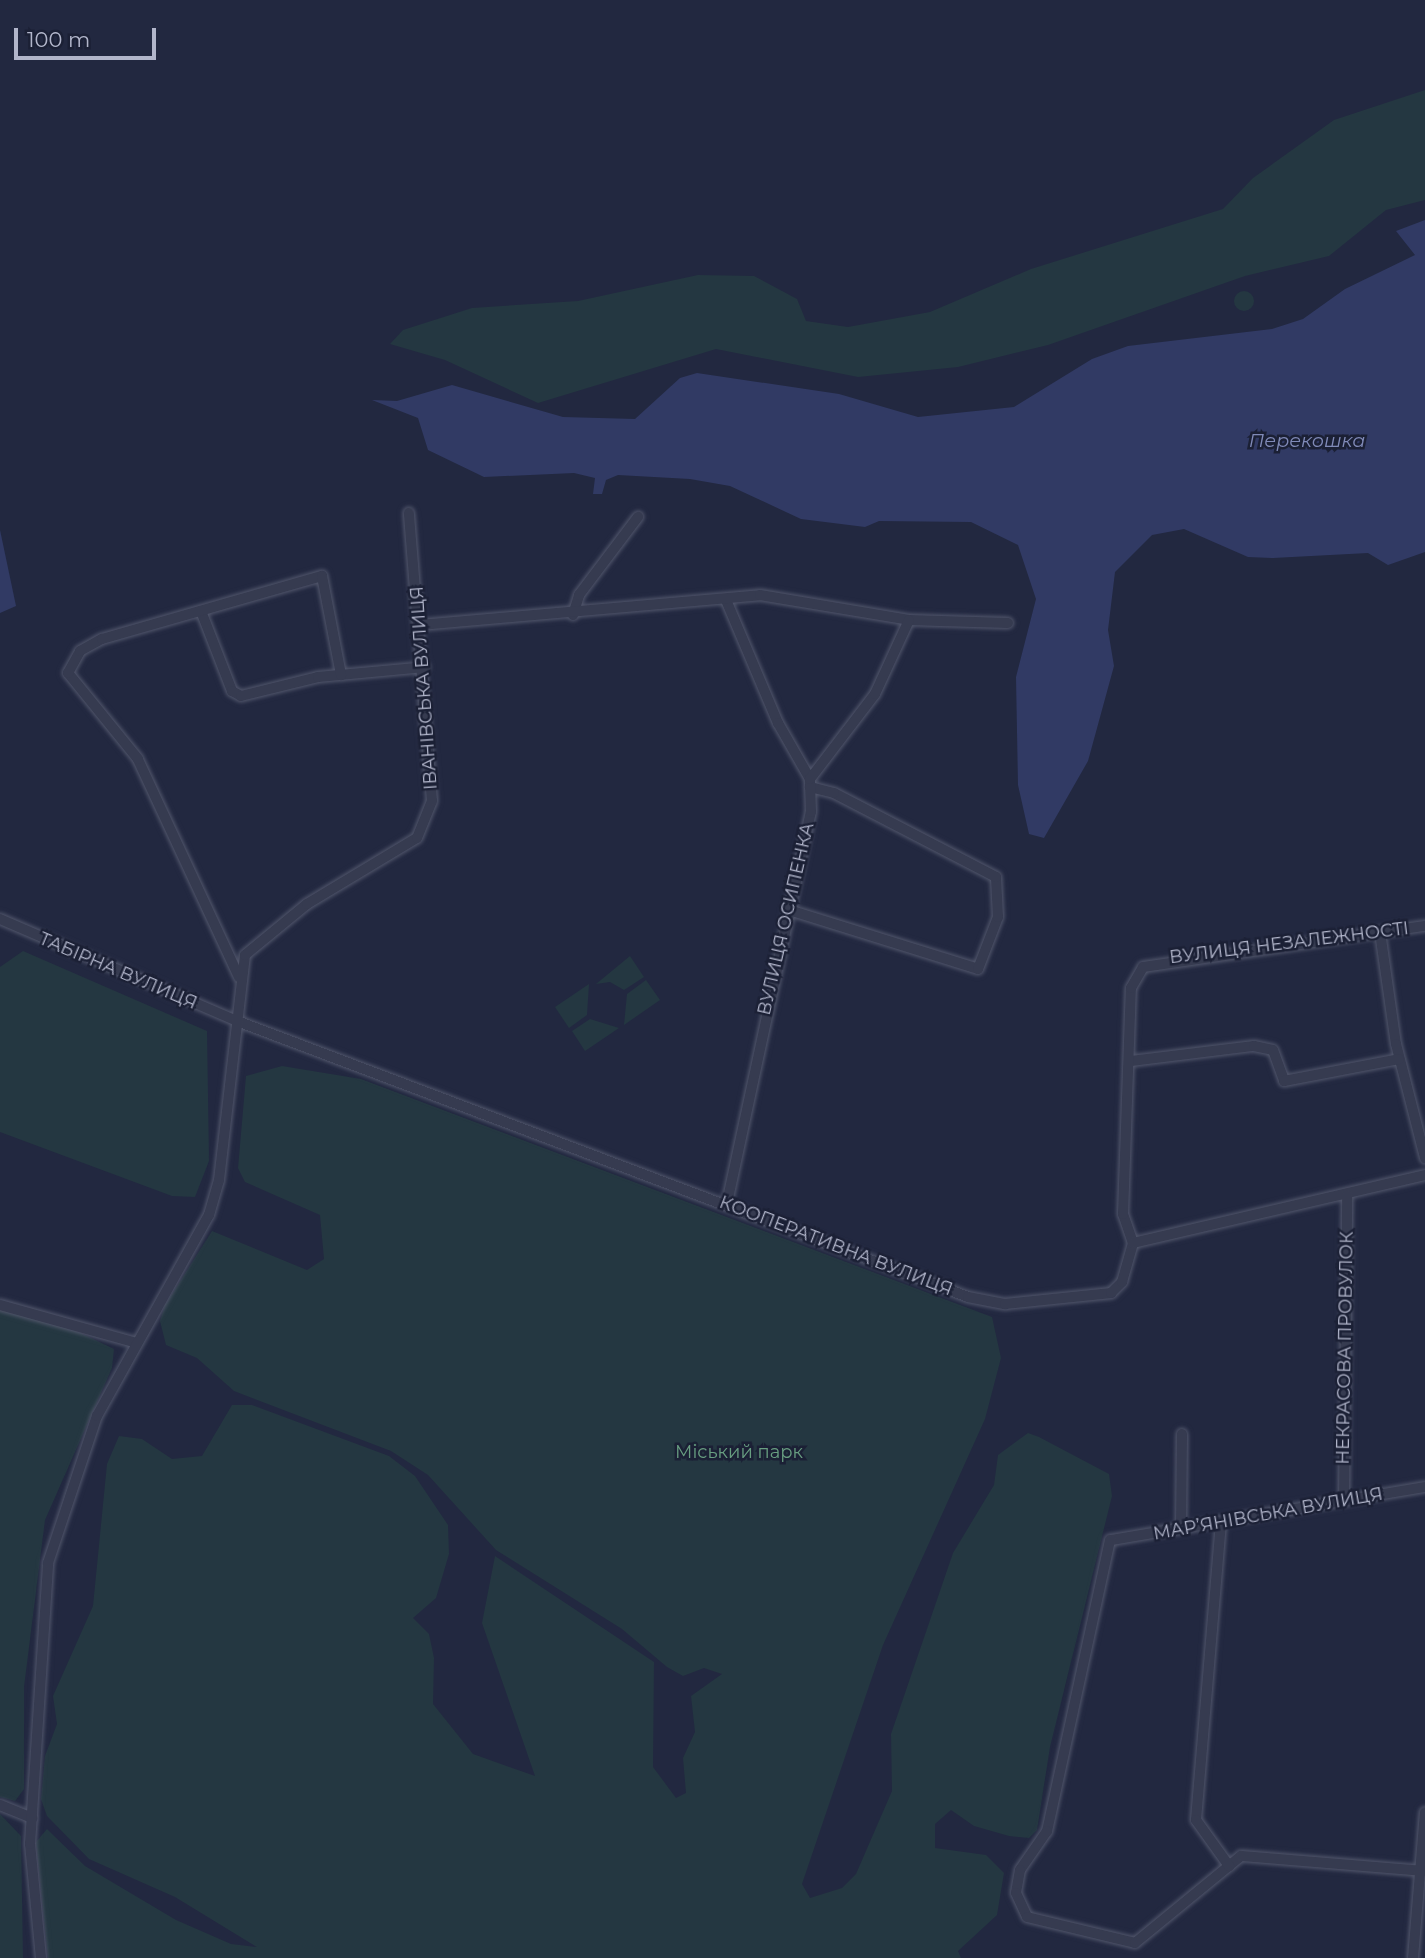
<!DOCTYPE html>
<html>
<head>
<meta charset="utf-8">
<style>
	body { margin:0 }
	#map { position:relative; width:1425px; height:1958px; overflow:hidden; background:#222840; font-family:Montserrat,sans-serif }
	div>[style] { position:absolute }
	.green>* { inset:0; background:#243741 }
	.round { border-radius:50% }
	.water>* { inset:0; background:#313a64 }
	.roads { filter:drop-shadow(0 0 2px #51566b) drop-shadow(0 0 2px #51566b) }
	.street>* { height:10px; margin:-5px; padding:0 5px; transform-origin:5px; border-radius:5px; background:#363b50 }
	span { translate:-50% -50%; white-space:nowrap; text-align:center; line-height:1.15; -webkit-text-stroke:5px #1b2035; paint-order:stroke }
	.street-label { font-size:18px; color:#b2b6cb }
	.park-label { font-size:18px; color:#689e81 }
	.water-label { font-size:19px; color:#808ab8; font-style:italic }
	.scale { position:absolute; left:14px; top:28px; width:142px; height:32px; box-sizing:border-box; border:4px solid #b2b6cb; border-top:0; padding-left:9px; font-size:21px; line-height:24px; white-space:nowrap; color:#b2b6cb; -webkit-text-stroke:5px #1b2035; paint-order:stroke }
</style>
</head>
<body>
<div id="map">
	<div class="green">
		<i style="clip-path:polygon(1425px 90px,1425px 200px,1386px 210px,1329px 256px,1245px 276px,1048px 345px,958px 367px,858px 377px,716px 349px,538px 403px,445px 360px,390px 344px,403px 330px,472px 308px,578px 301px,698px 275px,754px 276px,797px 299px,806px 321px,848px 327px,930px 312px,1031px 269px,1223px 209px,1253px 178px,1334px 120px)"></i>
		<i class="round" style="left:1234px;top:291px;width:20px;height:20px"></i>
		<i style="clip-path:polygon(23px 951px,207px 1031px,209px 1161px,195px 1197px,172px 1196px,0 1132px,0 967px)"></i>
		<i style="clip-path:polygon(630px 956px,644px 977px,624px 990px,610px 982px,596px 984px)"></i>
		<i style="clip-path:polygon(646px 980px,660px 1000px,624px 1025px,627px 994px)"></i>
		<i style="clip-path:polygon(589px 984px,587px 1015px,569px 1028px,555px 1007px)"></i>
		<i style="clip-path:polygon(590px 1019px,619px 1028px,585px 1051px,572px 1031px)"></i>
		<i style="clip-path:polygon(282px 1066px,361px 1079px,992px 1317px,1001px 1358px,985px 1419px,883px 1645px,802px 1884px,810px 1898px,842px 1888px,856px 1874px,892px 1791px,891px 1734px,953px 1553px,994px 1485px,998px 1455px,1028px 1433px,1039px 1437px,1109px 1474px,1112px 1496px,1050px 1747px,1037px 1830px,1029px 1838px,1009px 1836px,974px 1826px,951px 1810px,935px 1824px,935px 1848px,986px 1855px,1004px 1873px,997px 1915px,958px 1951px,961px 1958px,48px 1958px,36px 1842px,47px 1829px,85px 1866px,176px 1920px,231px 1944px,257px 1947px,175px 1897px,89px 1859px,47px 1816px,41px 1799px,45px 1756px,57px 1724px,53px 1696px,93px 1606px,107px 1464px,119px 1436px,142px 1439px,172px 1459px,202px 1456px,232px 1405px,252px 1405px,389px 1456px,415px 1476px,448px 1525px,449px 1554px,436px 1598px,413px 1618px,429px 1634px,434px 1658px,433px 1704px,473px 1754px,535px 1776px,482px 1623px,495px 1556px,654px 1662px,653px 1767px,676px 1798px,686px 1793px,683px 1758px,695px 1732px,691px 1696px,722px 1674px,704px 1668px,683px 1676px,667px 1667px,622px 1629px,496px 1550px,428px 1475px,391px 1451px,234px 1391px,197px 1358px,166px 1345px,160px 1321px,165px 1305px,212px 1231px,307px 1270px,324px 1259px,320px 1215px,245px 1182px,238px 1168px,246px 1076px)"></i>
		<i style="clip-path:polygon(0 1310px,64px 1325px,114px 1349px,112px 1368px,45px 1520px,24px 1687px,24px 1789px,15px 1801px,0 1797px)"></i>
		<i style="clip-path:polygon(0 1814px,21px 1836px,23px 1958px,0 1958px)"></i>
	</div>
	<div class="water">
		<i style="clip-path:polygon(1425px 220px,1425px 552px,1388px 565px,1368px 553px,1273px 558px,1248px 557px,1184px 529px,1152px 535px,1115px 572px,1108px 630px,1114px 666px,1088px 761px,1044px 838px,1029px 834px,1018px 785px,1016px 677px,1036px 599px,1018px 545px,971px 522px,879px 521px,865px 527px,801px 519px,730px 486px,690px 479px,618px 475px,606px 480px,602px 494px,593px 494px,595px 478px,574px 473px,484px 477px,428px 450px,418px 418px,372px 400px,397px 401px,452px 385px,563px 417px,635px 419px,680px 378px,697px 373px,839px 394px,918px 417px,1014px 407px,1092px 359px,1128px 346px,1272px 329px,1303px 319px,1345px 289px,1415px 255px,1396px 231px)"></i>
		<i style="clip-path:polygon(0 530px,16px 606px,0 613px)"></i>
	</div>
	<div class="roads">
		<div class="street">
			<i style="left:726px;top:600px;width:134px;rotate:67.1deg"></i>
			<i style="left:778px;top:723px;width:64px;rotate:60.3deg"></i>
			<i style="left:201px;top:611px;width:86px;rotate:68.8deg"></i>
			<i style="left:232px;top:691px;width:10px;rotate:29deg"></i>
			<i style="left:241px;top:696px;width:79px;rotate:-13.9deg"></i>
			<i style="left:318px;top:677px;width:107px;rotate:-5.3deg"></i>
			<i style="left:573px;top:615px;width:21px;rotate:-73deg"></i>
			<i style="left:579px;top:595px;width:98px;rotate:-52.9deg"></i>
			<i style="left:420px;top:625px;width:341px;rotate:-5deg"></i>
			<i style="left:760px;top:595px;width:151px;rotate:9.5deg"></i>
			<i style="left:909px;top:620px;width:99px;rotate:1.7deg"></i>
			<i style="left:789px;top:910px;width:198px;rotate:17.3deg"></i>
			<i style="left:978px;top:969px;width:56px;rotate:-69deg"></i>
			<i style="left:998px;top:917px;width:40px;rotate:-92.9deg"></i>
			<i style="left:996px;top:877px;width:182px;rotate:-152.6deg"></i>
			<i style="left:834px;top:793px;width:25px;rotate:-166deg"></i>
			<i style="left:0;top:919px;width:258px;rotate:23.3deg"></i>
			<i style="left:237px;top:1021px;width:781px;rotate:20.68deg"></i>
			<i style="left:968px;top:1297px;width:38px;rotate:11deg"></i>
			<i style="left:1005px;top:1304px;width:107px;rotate:-5.9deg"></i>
			<i style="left:1111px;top:1293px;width:16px;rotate:-45deg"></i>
			<i style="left:1122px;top:1282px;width:41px;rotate:-74.2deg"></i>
			<i style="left:1380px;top:932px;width:113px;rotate:81.9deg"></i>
			<i style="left:1396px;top:1044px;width:118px;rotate:75.7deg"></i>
			<i style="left:239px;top:977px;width:240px;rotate:-114.9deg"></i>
			<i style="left:138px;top:759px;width:111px;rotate:-129.1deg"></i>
			<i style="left:68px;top:673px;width:25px;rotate:-61deg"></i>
			<i style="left:80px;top:651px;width:25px;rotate:-29deg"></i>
			<i style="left:102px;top:639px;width:229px;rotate:-16deg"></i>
			<i style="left:322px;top:576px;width:101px;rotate:79.1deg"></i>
			<i style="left:1131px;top:1061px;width:124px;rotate:-7deg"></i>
			<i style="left:1254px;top:1046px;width:19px;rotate:12deg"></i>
			<i style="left:1273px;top:1050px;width:33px;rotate:70deg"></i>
			<i style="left:1284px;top:1081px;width:117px;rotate:-10.8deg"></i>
			<i style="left:727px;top:1203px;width:400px;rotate:-77.9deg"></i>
			<i style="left:811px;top:812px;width:33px;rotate:-92deg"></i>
			<i style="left:810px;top:779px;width:107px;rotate:-52.6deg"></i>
			<i style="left:875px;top:694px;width:81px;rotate:-65.3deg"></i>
			<i style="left:1133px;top:1243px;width:31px;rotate:-109deg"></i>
			<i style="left:1123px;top:1214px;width:226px;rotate:-88deg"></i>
			<i style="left:1131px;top:988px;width:24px;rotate:-60deg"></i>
			<i style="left:1143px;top:967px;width:285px;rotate:-8.3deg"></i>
			<i style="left:1133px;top:1243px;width:300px;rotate:-13.1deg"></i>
			<i style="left:0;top:1305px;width:138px;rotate:15.5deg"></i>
			<i style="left:1425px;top:1487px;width:319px;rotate:170.4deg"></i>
			<i style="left:1110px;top:1540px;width:298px;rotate:102.2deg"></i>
			<i style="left:1047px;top:1831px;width:47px;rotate:124.7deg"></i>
			<i style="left:1020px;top:1870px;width:23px;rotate:100deg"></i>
			<i style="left:1016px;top:1893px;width:26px;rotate:65deg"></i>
			<i style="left:1027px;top:1917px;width:111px;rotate:13.5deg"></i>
			<i style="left:1135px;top:1943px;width:137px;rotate:-39.4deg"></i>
			<i style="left:1241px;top:1856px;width:185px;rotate:4.7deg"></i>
			<i style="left:1344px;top:1501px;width:306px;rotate:-89.4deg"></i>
			<i style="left:1221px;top:1522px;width:299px;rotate:94.8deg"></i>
			<i style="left:1196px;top:1820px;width:57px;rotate:54.3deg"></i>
			<i style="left:1181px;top:1528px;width:94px;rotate:-89.4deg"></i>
			<i style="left:0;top:1805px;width:35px;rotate:22deg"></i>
			<i style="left:41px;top:1958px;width:115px;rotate:-95.5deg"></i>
			<i style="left:30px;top:1844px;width:282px;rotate:-86.3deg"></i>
			<i style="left:48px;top:1563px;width:155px;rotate:-71.6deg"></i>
			<i style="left:97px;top:1416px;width:230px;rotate:-60.9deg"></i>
			<i style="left:209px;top:1215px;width:36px;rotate:-74deg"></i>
			<i style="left:219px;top:1180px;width:226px;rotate:-83.4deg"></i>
			<i style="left:245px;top:955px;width:80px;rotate:-39.4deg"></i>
			<i style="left:307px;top:904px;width:128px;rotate:-31deg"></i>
			<i style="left:417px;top:838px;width:40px;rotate:-68deg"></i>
			<i style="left:432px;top:801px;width:289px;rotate:-94.6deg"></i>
			<i style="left:1413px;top:1958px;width:146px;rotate:-85.3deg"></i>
		</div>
	</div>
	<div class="street-label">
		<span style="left:424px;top:688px;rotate:-94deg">ІВАНІВСЬКА ВУЛИЦЯ</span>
		<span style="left:786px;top:919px;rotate:-77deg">ВУЛИЦЯ ОСИПЕНКА</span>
		<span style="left:1289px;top:943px;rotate:-7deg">ВУЛИЦЯ НЕЗАЛЕЖНОСТІ</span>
		<span style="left:118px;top:971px;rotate:23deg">ТАБІРНА ВУЛИЦЯ</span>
		<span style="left:836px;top:1246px;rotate:21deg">КООПЕРАТИВНА ВУЛИЦЯ</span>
		<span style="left:1345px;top:1348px;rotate:-89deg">НЕКРАСОВА ПРОВУЛОК</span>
		<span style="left:1268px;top:1514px;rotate:-10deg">МАР’ЯНІВСЬКА ВУЛИЦЯ</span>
	</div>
	<div class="park-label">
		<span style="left:739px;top:1452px">Міський парк</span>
	</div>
	<div class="water-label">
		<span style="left:1307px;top:441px">Перекошка</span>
	</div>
	<div class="scale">100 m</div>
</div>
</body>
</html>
